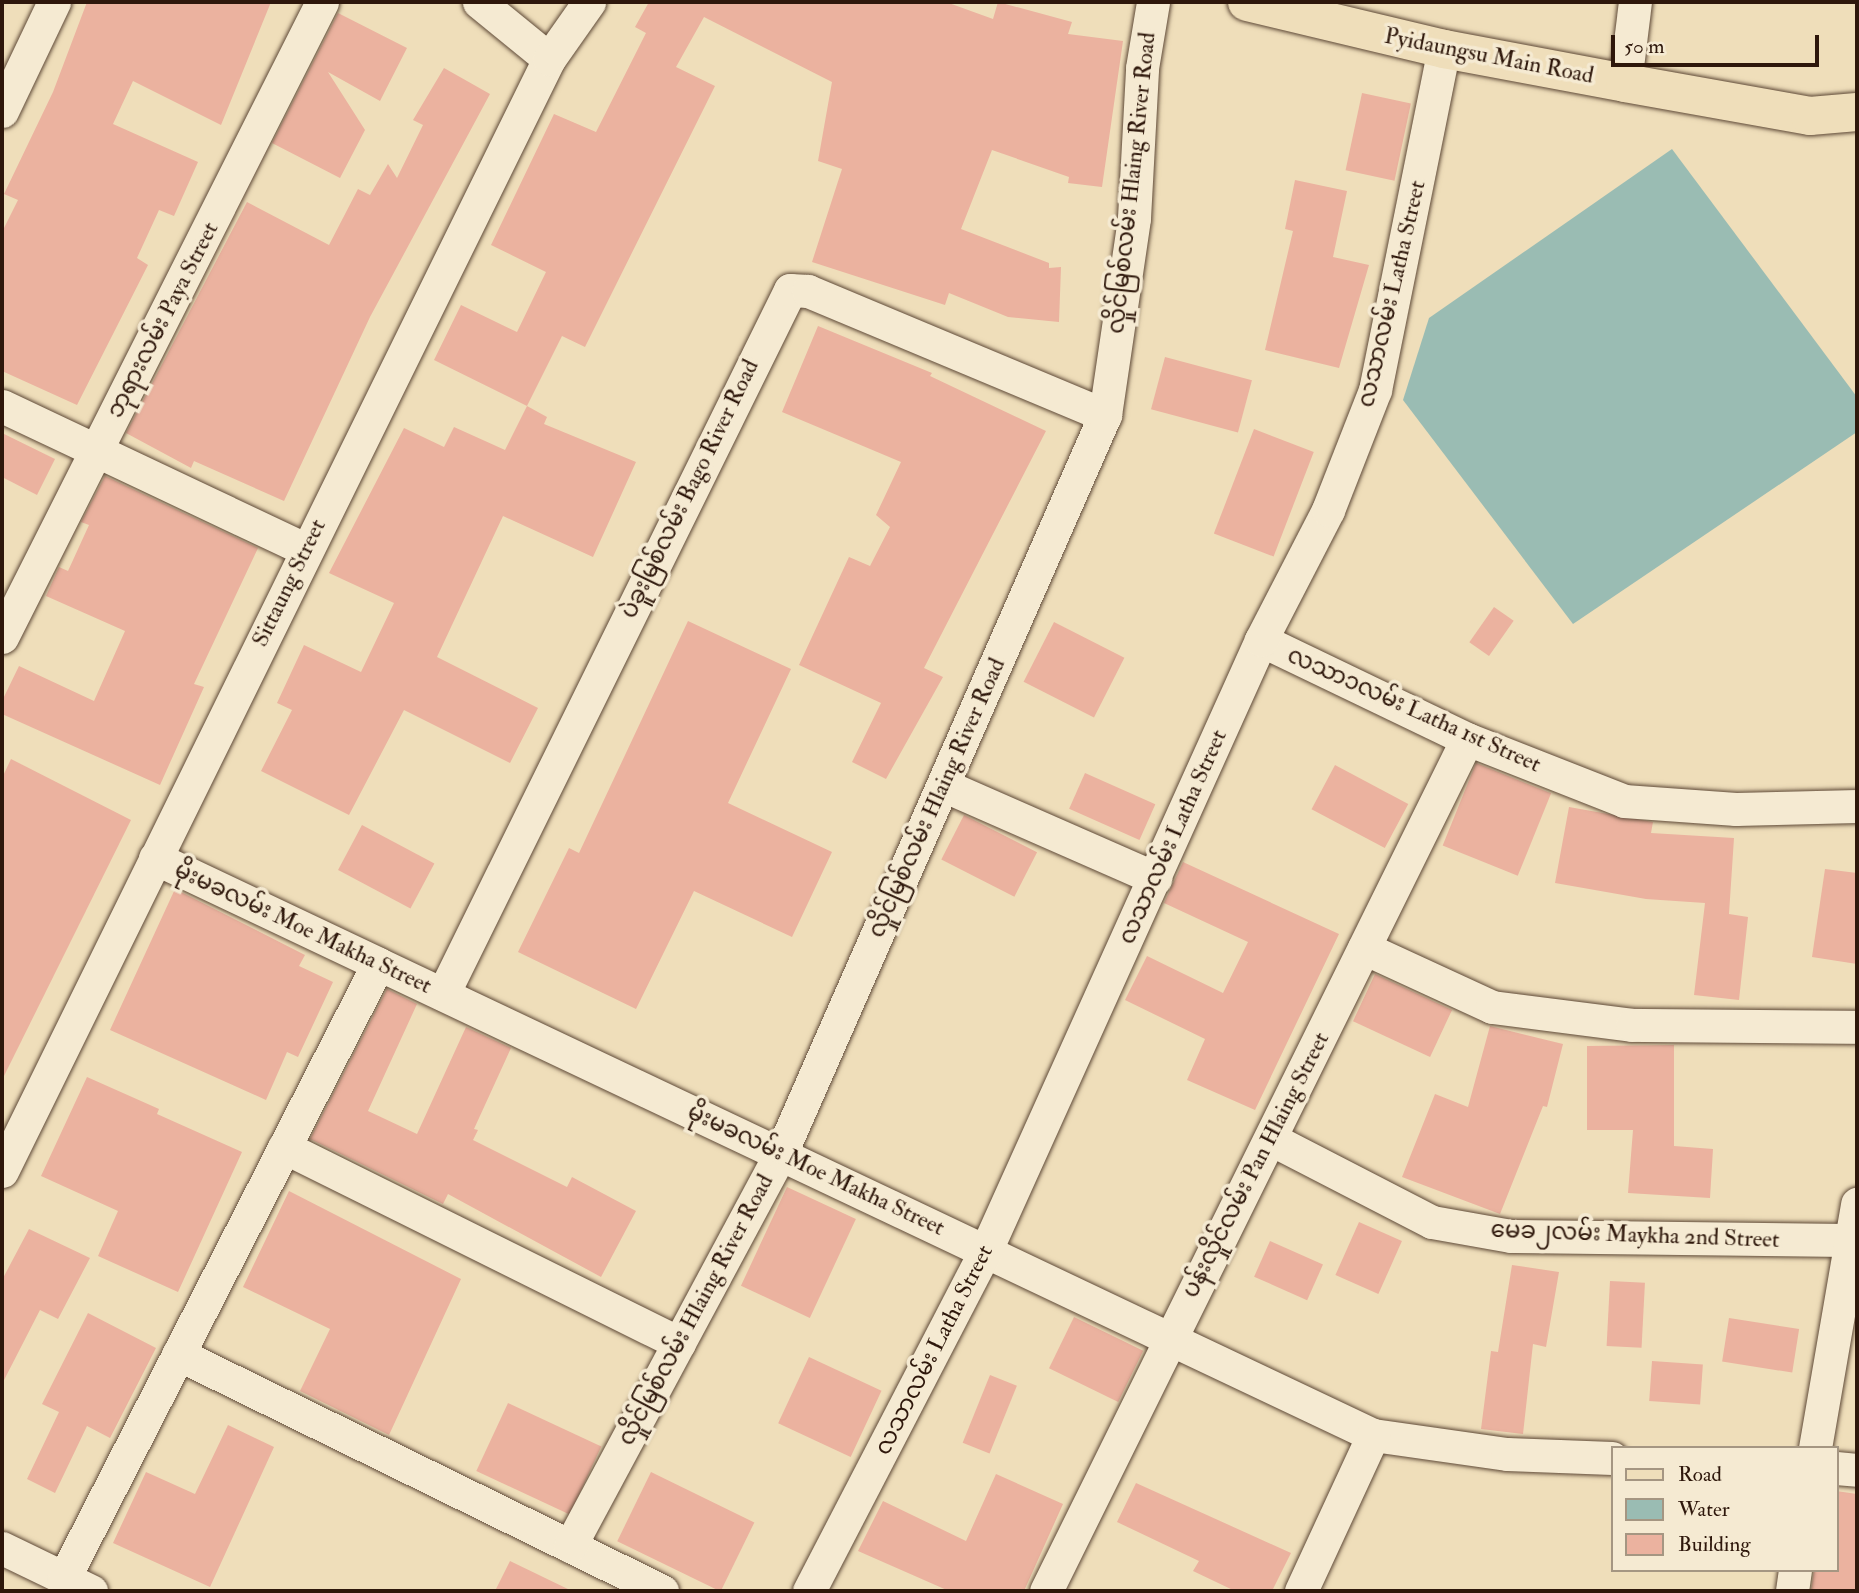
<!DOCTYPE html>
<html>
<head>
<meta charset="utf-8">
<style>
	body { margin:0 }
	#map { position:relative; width:1859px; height:1593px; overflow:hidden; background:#efdeba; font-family:"IM FELL Double Pica","Noto Sans Myanmar",serif }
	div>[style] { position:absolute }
	.water>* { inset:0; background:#9abcb3 }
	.building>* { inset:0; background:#ebb29f; transform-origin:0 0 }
	.roads { filter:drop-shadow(0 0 2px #5e4937) drop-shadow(0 0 2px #5e4937) }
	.minor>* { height:33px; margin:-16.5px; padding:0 16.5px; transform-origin:16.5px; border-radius:16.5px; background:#f5ead2 }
	.major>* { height:38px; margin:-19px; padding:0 19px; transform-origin:19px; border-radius:19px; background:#efdeba }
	span { translate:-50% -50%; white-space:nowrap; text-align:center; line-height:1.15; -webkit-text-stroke:7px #f5ead2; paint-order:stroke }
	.street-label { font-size:23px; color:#2e170b }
	.frame { position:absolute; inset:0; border:4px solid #2e170b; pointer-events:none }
	.legend { position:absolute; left:1611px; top:1446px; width:228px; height:126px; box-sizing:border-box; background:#f5ead2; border:2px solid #a59682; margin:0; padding:9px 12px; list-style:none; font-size:21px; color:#2e170b }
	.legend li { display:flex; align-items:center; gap:14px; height:35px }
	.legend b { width:35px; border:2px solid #a59682 }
	.scale { position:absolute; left:1611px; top:35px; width:208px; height:32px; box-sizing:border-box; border:4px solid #2e170b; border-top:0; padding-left:9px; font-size:21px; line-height:24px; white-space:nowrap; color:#2e170b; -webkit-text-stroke:5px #f5ead2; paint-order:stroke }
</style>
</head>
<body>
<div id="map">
	<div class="water">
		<i style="clip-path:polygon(1672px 149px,1857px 397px,1857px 432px,1573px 624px,1403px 400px,1429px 318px)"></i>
	</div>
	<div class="building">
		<i style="clip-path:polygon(87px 2px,271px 2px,221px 125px,133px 81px,113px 124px,198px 162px,174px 216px,159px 210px,137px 258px,148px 265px,77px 405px,2px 371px,2px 232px,18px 200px,4px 194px,53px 92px)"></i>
		<i style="clip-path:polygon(649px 2px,946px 2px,993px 19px,998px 2px,1072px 22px,1068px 34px,1123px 41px,1102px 187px,1068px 183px,1069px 177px,992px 150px,961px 229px,1049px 263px,1049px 268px,1061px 267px,1059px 322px,1008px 317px,949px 293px,945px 305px,812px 262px,842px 169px,818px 161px,832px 82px,704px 17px,676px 67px,715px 86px,585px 347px,562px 336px,527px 406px,434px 360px,461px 305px,517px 332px,546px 272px,491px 245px,554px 114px,596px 132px,646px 33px,635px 27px)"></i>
		<i style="clip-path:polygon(338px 13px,407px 48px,380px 101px,328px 72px,365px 130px,340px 178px,272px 143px)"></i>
		<i style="clip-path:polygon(444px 68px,490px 94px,370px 317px,284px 501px,194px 461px,191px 468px,126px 433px,247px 202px,329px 245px,358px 189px,370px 195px,388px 164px,397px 178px,423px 125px,413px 120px)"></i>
		<i style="left:1362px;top:93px;width:50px;height:79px;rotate:12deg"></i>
		<i style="clip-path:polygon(1295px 180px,1347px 191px,1333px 257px,1369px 265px,1339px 368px,1265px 350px,1293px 231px,1285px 229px)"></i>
		<i style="clip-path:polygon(818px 326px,932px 373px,930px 376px,1046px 431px,924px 668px,943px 677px,886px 779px,852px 762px,881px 703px,799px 665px,849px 557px,870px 566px,890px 527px,876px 515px,901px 462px,782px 412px)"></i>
		<i style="left:1165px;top:357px;width:90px;height:54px;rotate:15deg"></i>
		<i style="clip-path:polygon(527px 406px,547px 417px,544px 424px,636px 462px,593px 557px,503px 516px,437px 657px,538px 708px,510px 763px,404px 710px,349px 815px,261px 771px,292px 710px,277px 703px,304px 645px,361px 672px,394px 603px,329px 573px,404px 428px,444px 447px,454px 427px,505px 450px)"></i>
		<i style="left:1254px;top:429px;width:64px;height:112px;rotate:21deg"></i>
		<i style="clip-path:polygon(2px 433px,55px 459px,37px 495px,2px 477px)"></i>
		<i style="clip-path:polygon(105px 476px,258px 548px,194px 684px,204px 687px,160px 785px,2px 714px,2px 701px,19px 666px,94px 701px,125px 631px,46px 596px,59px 567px,68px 571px,89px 525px,81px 522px)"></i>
		<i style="left:1494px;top:607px;width:24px;height:43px;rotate:35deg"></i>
		<i style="clip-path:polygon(688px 621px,791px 669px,728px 803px,832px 852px,792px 937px,694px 891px,636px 1009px,518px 952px,569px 848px,579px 853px)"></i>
		<i style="left:1054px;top:622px;width:79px;height:67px;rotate:27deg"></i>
		<i style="clip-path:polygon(11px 759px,131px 820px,2px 1080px,2px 778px)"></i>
		<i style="left:1476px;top:763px;width:81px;height:89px;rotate:22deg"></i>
		<i style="left:1335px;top:765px;width:83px;height:50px;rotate:28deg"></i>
		<i style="left:1085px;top:773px;width:77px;height:39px;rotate:24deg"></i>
		<i style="clip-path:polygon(1569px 807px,1653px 822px,1651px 833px,1734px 838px,1729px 914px,1748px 917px,1739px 1000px,1694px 995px,1705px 903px,1646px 899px,1555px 883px)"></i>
		<i style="left:964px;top:815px;width:82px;height:50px;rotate:27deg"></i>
		<i style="left:362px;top:825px;width:82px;height:51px;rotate:28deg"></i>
		<i style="clip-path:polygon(1183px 862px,1339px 934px,1255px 1110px,1187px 1080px,1205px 1039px,1125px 1000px,1147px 956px,1223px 993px,1248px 942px,1164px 903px)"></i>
		<i style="clip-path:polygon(1825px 869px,1857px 873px,1857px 964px,1812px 957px)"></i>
		<i style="clip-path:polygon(175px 889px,305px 955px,299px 966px,333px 982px,298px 1057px,287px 1052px,266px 1100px,110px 1030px)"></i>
		<i style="left:1375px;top:974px;width:85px;height:52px;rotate:25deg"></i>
		<i style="clip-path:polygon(387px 989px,417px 1004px,368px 1111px,417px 1134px,466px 1027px,511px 1048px,474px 1129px,478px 1130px,473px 1140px,567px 1187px,572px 1177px,636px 1211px,601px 1277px,448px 1194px,443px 1204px,310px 1139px)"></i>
		<i style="clip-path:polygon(1490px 1026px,1563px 1044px,1547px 1107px,1543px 1106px,1500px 1214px,1402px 1177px,1435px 1094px,1468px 1107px)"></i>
		<i style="clip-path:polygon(1674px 1045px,1674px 1146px,1713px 1149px,1710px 1198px,1628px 1193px,1633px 1130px,1587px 1130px,1587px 1046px)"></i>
		<i style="clip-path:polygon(87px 1077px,159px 1109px,157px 1114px,242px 1152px,178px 1292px,98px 1256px,118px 1211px,41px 1176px)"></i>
		<i style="left:787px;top:1187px;width:76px;height:109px;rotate:25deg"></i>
		<i style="clip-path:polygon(289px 1191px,461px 1279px,389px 1435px,300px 1391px,330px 1329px,243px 1287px)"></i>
		<i style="left:1359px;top:1222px;width:47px;height:58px;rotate:24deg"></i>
		<i style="clip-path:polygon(29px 1229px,90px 1258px,58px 1319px,40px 1310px,2px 1384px,2px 1280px)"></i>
		<i style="left:1270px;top:1241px;width:58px;height:39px;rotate:24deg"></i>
		<i style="clip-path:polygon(1512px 1265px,1559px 1272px,1546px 1347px,1533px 1344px,1523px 1434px,1481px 1429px,1491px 1351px,1498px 1352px)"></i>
		<i style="left:1610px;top:1281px;width:35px;height:65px;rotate:3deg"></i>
		<i style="clip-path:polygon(88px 1313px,156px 1348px,110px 1438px,87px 1426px,55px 1493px,27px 1479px,59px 1412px,42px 1404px)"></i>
		<i style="left:1074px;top:1317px;width:77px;height:57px;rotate:26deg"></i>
		<i style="left:1729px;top:1318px;width:71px;height:44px;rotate:9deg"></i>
		<i style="left:809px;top:1357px;width:80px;height:73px;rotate:25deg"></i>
		<i style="left:1652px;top:1361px;width:51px;height:40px;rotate:4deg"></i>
		<i style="left:990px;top:1375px;width:29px;height:73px;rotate:22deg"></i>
		<i style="left:508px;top:1403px;width:103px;height:75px;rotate:25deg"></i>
		<i style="clip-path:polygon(228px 1425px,274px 1447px,210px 1587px,113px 1543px,146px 1472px,195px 1494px)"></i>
		<i style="left:651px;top:1472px;width:115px;height:77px;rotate:26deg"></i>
		<i style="clip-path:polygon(996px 1474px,1063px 1504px,1024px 1591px,949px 1591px,858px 1551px,883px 1501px,966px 1541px)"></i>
		<i style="clip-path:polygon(1136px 1483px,1291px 1553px,1272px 1591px,1235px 1591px,1193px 1571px,1199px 1561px,1117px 1522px)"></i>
		<i style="clip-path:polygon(1836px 1491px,1857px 1494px,1857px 1591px,1811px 1591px,1814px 1570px,1836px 1570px)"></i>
		<i style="clip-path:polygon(510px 1561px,572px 1591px,495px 1591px)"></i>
	</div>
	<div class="roads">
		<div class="minor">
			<i style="left:479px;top:2px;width:90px;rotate:39.2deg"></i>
			<i style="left:1625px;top:83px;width:82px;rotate:-83deg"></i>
			<i style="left:2px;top:111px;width:121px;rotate:-64.5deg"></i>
			<i style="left:2px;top:406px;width:335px;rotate:25.3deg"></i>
			<i style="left:2px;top:637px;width:711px;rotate:-63.25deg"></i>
			<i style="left:1261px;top:640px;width:229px;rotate:25.7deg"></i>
			<i style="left:1467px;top:739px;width:169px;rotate:21.5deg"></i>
			<i style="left:1624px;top:801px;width:112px;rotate:4.1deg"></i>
			<i style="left:1736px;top:809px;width:121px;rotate:-1.4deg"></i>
			<i style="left:943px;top:785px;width:232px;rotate:23.7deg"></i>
			<i style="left:155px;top:858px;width:1348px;rotate:25.35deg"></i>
			<i style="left:1373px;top:1435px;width:135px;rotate:8.1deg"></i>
			<i style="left:1507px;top:1454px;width:105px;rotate:2.2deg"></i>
			<i style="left:1364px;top:948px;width:141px;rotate:24.7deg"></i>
			<i style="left:1492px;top:1007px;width:141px;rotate:7.3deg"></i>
			<i style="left:1632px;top:1025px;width:225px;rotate:0.5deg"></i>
			<i style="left:443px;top:994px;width:785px;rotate:-63.76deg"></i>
			<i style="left:790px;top:290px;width:18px;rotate:3deg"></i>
			<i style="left:808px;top:291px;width:322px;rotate:22.7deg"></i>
			<i style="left:1271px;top:1139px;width:181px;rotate:27.3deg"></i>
			<i style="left:1432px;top:1222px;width:80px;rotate:10deg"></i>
			<i style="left:1511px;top:1236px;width:340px;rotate:0.7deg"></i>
			<i style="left:284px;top:1147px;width:441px;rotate:26.4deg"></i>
			<i style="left:2px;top:1171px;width:1239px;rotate:-63.81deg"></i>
			<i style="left:549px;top:59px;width:70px;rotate:-54.9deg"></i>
			<i style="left:178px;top:1354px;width:539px;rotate:26.09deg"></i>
			<i style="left:1815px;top:1448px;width:248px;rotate:-80.2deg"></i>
			<i style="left:1836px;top:1468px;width:21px;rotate:5deg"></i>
			<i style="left:570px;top:1546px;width:446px;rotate:-61.8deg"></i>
			<i style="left:781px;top:1153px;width:806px;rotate:-66.3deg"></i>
			<i style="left:1105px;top:415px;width:199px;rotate:-81.6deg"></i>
			<i style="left:1134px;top:218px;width:150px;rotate:-86.9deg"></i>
			<i style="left:1142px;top:68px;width:67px;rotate:-80.5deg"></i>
			<i style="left:2px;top:1548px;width:99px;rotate:25.8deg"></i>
			<i style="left:64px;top:1578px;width:690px;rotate:-62.91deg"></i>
			<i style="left:809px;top:1591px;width:384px;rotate:-62.6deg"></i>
			<i style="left:986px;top:1250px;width:669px;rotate:-65.73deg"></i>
			<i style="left:1261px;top:640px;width:146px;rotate:-62.7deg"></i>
			<i style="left:1328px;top:510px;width:129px;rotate:-68.6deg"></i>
			<i style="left:1375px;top:390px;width:348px;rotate:-78.6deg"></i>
			<i style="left:1046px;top:1591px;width:950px;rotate:-63.7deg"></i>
			<i style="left:1301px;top:1591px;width:172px;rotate:-65.2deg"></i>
			<i style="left:1792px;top:1591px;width:21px;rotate:-82deg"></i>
		</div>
		<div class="major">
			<i style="left:1247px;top:2px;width:203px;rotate:13.4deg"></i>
			<i style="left:1444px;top:49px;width:184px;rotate:10.6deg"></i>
			<i style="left:1625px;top:83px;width:188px;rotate:10.1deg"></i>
			<i style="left:1810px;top:116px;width:47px;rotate:-4.9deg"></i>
		</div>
	</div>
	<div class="street-label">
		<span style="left:1489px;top:56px;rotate:11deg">Pyidaungsu Main Road</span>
		<span style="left:1132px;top:183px;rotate:-84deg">လှိုင်မြစ်လမ်း Hlaing River Road</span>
		<span style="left:1392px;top:294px;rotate:-77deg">လသာလမ်း Latha Street</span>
		<span style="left:163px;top:320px;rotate:-63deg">ဘုရားလမ်း Paya Street</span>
		<span style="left:690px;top:489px;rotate:-64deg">ပဲခူးမြစ်လမ်း Bago River Road</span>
		<span style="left:289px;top:583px;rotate:-64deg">Sittaung Street</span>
		<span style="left:1414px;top:710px;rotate:24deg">လသာ၁လမ်း Latha 1st Street</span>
		<span style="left:937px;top:798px;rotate:-66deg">လှိုင်မြစ်လမ်း Hlaing River Road</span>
		<span style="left:1173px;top:837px;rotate:-66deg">လသာလမ်း Latha Street</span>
		<span style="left:303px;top:928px;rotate:25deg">မိုးမခလမ်း Moe Makha Street</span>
		<span style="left:1256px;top:1165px;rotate:-63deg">ပန်းလှိုင်လမ်း Pan Hlaing Street</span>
		<span style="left:816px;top:1170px;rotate:25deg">မိုးမခလမ်း Moe Makha Street</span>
		<span style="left:1635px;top:1235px;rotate:2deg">မေခ၂လမ်း Maykha 2nd Street</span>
		<span style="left:696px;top:1310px;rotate:-62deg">လှိုင်မြစ်လမ်း Hlaing River Road</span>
		<span style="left:934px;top:1350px;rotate:-63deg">လသာလမ်း Latha Street</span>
	</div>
	<div class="frame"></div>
	<ul class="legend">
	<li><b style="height:9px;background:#efdeba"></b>Road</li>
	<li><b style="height:19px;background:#9abcb3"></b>Water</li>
	<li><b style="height:19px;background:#ebb29f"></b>Building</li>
	</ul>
	<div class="scale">50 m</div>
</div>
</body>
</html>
